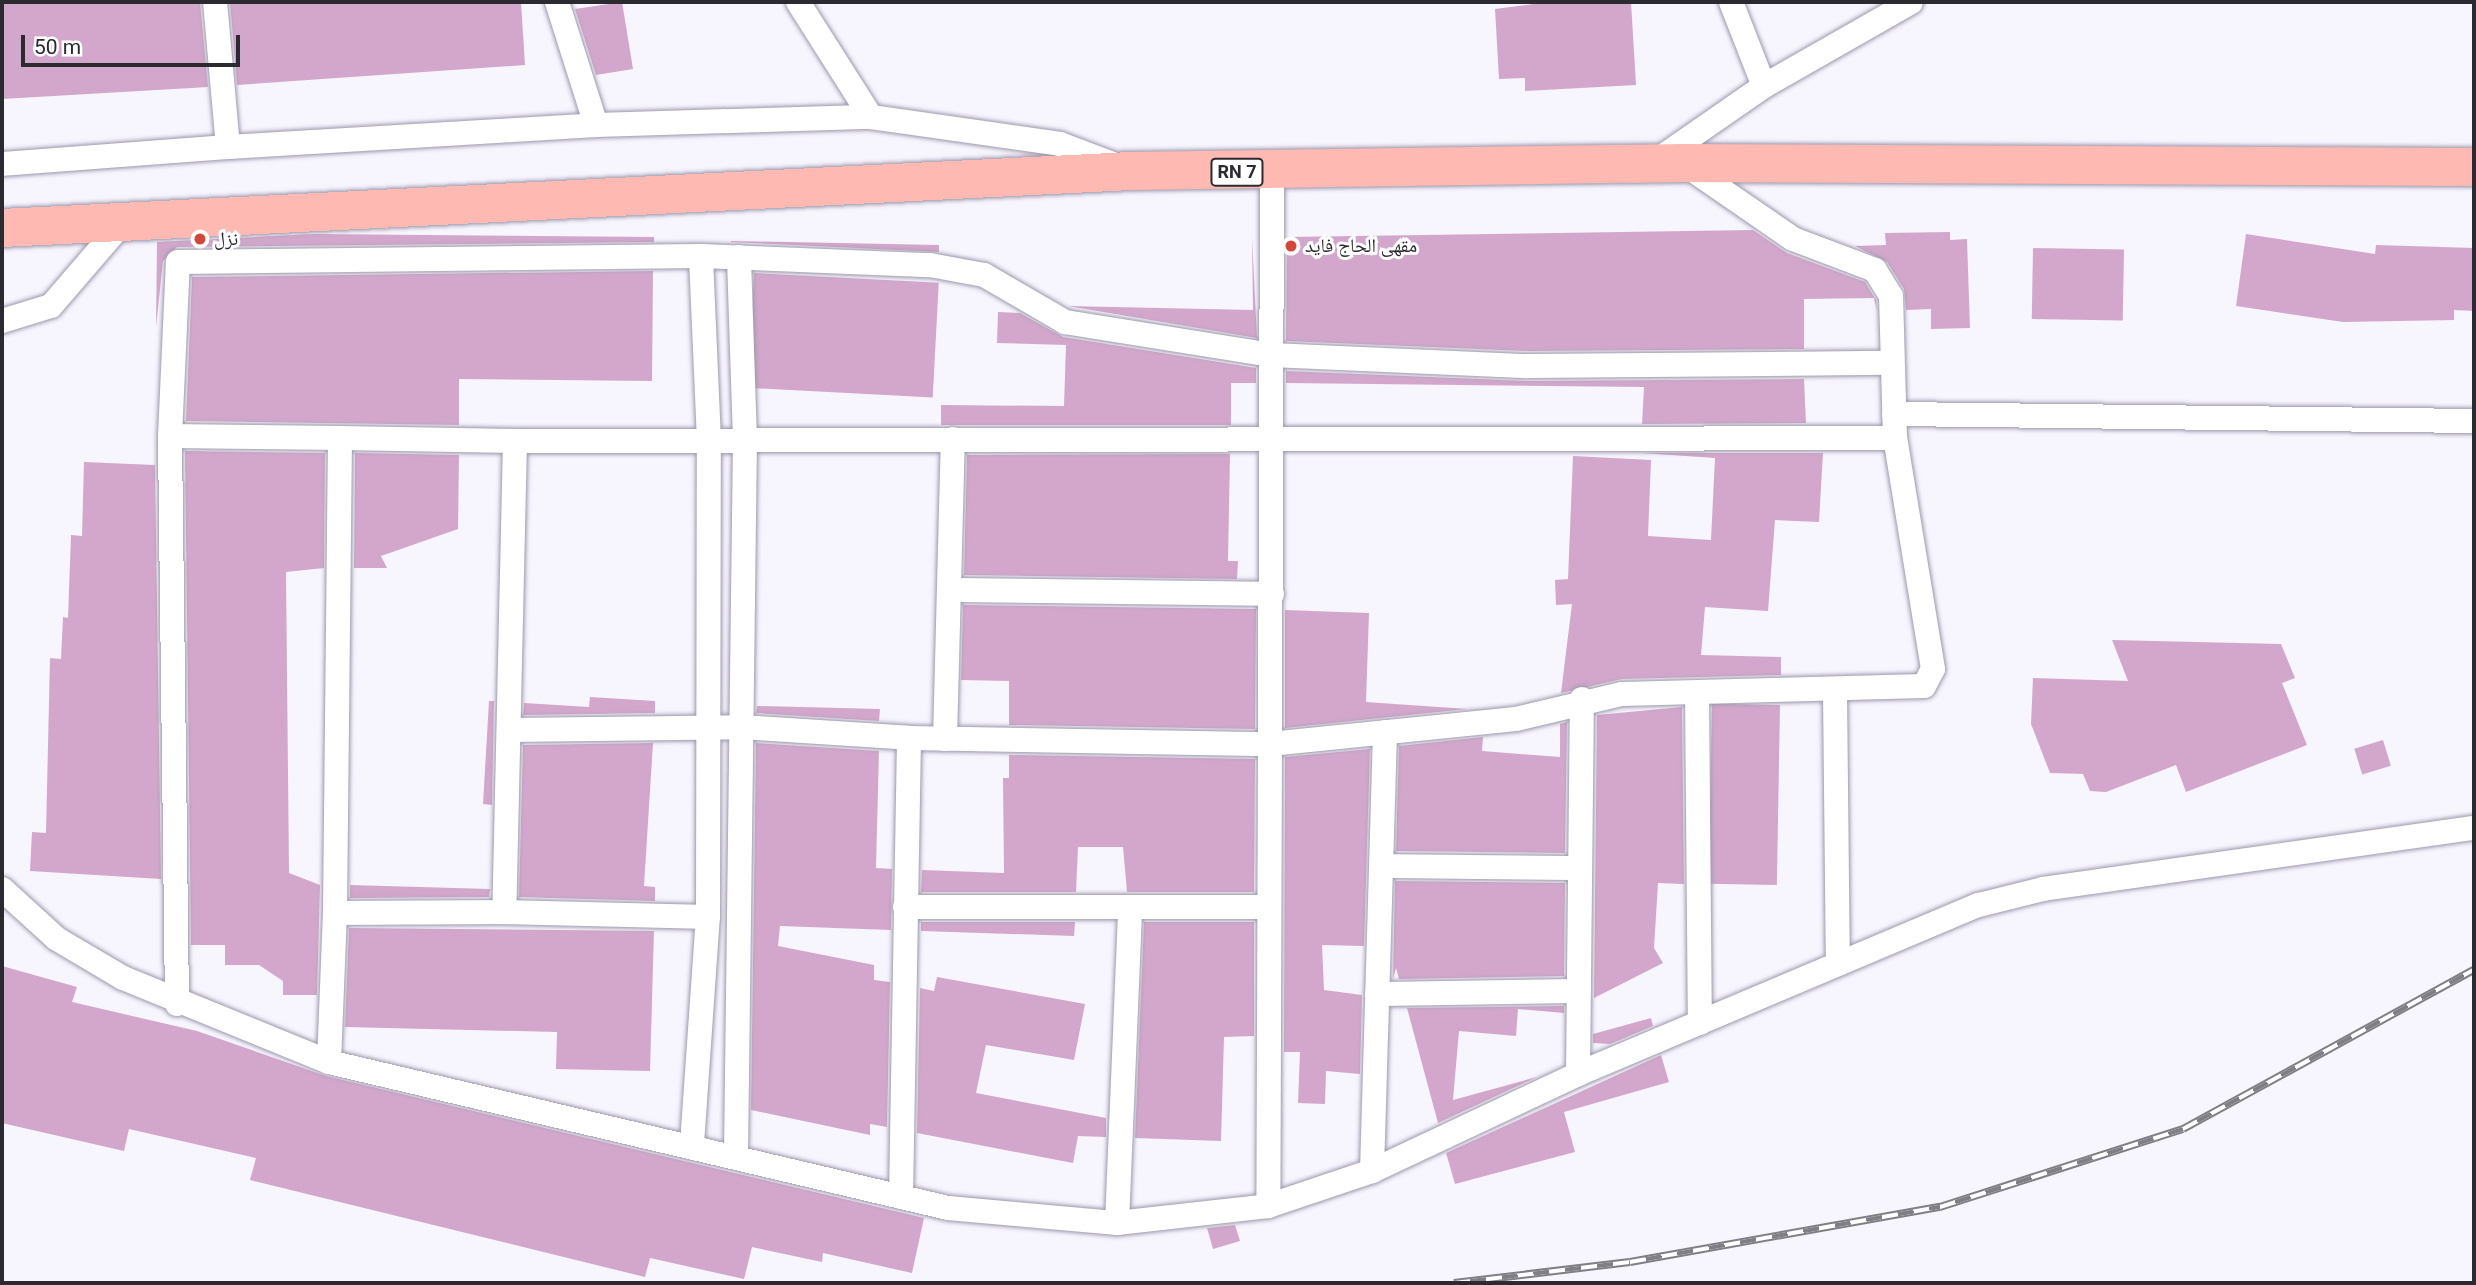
<!DOCTYPE html>
<html>
<head>
<meta charset="utf-8">
<style>
	body { margin:0 }
	#map { position:relative; width:2476px; height:1285px; overflow:hidden; background:#f7f5fe; font-family:Roboto,"Noto Naskh Arabic",sans-serif }
	div>[style] { position:absolute }
	.building>* { inset:0; background:#d2a7cb; transform-origin:0 0 }
	.roads { filter:drop-shadow(0 0 2px #9d98ab) drop-shadow(0 0 2px #9d98ab) }
	.street>* { height:24px; margin:-12px; padding:0 12px; transform-origin:12px; border-radius:12px; background:#fff }
	.primary>* { height:38px; margin:-19px; padding:0 19px; transform-origin:19px; border-radius:19px; background:#feb9b3 }
	.rail>* { height:8px; margin-top:-4px; transform-origin:0; background:repeating-linear-gradient(90deg,#fff 0 16px,#817f86 0 32px); box-sizing:border-box; border-block:2px solid #817f86 }
	.dots>* { width:19px; height:19px; translate:-50% -50%; box-sizing:border-box; border:4px solid #fff; border-radius:50% }
	span { translate:-50% -50%; white-space:nowrap; text-align:center; line-height:1.15; -webkit-text-stroke:6px #fff; paint-order:stroke }
	.shield-label span { padding:2px 5px; background:#fff; border:2px solid; border-radius:5px; -webkit-text-stroke-width:0 }
	.shield-label { font-size:18px; color:#2c2a31; font-weight:700 }
	.poi-label { font-size:19px; color:#2c2a31 }
	.left { translate:0 -50%; text-align:left }
	.frame { position:absolute; inset:0; border:4px solid #2c2a31; pointer-events:none }
	.scale { position:absolute; left:21px; top:35px; width:219px; height:32px; box-sizing:border-box; border:4px solid #2c2a31; border-top:0; padding-left:9px; font-size:21px; line-height:24px; white-space:nowrap; color:#2c2a31; -webkit-text-stroke:5px #fff; paint-order:stroke }
</style>
</head>
<body>
<div id="map">
	<div class="building">
		<i style="clip-path:polygon(2px 2px,200px 2px,208px 87px,2px 99px)"></i>
		<i style="clip-path:polygon(230px 2px,521px 2px,525px 65px,237px 85px)"></i>
		<i style="clip-path:polygon(622px 2px,633px 69px,596px 75px,575px 9px)"></i>
		<i style="clip-path:polygon(1549px 2px,1631px 2px,1636px 85px,1525px 91px,1525px 78px,1499px 79px,1495px 9px)"></i>
		<i style="clip-path:polygon(1753px 230px,1787px 253px,1865px 282px,1876px 300px,1877px 311px,1874px 298px,1804px 299px,1804px 349px,1528px 351px,1286px 341px,1287px 237px)"></i>
		<i style="clip-path:polygon(1950px 232px,1950px 240px,1967px 239px,1970px 328px,1931px 329px,1931px 309px,1906px 310px,1904px 289px,1887px 262px,1855px 246px,1886px 245px,1885px 233px)"></i>
		<i style="clip-path:polygon(314px 234px,654px 237px,654px 242px,177px 247px,163px 261px,156px 327px,157px 242px)"></i>
		<i style="clip-path:polygon(2246px 234px,2375px 254px,2376px 245px,2474px 248px,2474px 311px,2454px 310px,2454px 320px,2343px 322px,2236px 306px)"></i>
		<i style="clip-path:polygon(1252px 237px,1257px 338px,1068px 306px,1253px 310px)"></i>
		<i style="clip-path:polygon(731px 241px,939px 245px,939px 252px,731px 242px)"></i>
		<i style="left:2033px;top:248px;width:91px;height:71px;rotate:1deg"></i>
		<i style="clip-path:polygon(653px 271px,652px 381px,459px 379px,459px 425px,186px 421px,192px 277px)"></i>
		<i style="left:754px;top:273px;width:185px;height:115px;rotate:3deg"></i>
		<i style="clip-path:polygon(998px 312px,1020px 313px,1063px 337px,1256px 368px,1256px 383px,1231px 383px,1231px 425px,941px 425px,941px 405px,1064px 406px,1066px 345px,997px 343px)"></i>
		<i style="clip-path:polygon(1286px 371px,1527px 381px,1804px 379px,1806px 423px,1642px 424px,1644px 387px,1286px 383px)"></i>
		<i style="clip-path:polygon(185px 451px,325px 453px,324px 568px,286px 572px,289px 873px,320px 885px,317px 995px,283px 995px,283px 981px,259px 965px,225px 965px,225px 945px,191px 945px)"></i>
		<i style="clip-path:polygon(355px 453px,459px 455px,458px 529px,381px 556px,387px 568px,354px 568px)"></i>
		<i style="clip-path:polygon(1641px 453px,1823px 453px,1819px 522px,1775px 520px,1768px 611px,1705px 607px,1701px 655px,1781px 657px,1781px 675px,1622px 679px,1561px 693px,1572px 604px,1556px 605px,1555px 580px,1568px 579px,1573px 456px,1651px 460px,1648px 536px,1711px 540px,1715px 458px)"></i>
		<i style="clip-path:polygon(1230px 454px,1228px 561px,1238px 561px,1237px 579px,964px 575px,967px 455px)"></i>
		<i style="clip-path:polygon(84px 462px,155px 465px,161px 879px,30px 871px,32px 832px,46px 833px,50px 658px,61px 659px,63px 617px,68px 618px,71px 535px,82px 536px)"></i>
		<i style="clip-path:polygon(963px 605px,1256px 609px,1255px 729px,1009px 725px,1009px 681px,961px 680px)"></i>
		<i style="clip-path:polygon(1285px 610px,1369px 613px,1366px 702px,1467px 709px,1285px 728px)"></i>
		<i style="clip-path:polygon(2112px 640px,2281px 644px,2295px 678px,2282px 683px,2307px 745px,2186px 792px,2176px 765px,2106px 792px,2090px 791px,2083px 774px,2050px 773px,2031px 724px,2033px 678px,2128px 681px)"></i>
		<i style="clip-path:polygon(590px 697px,655px 701px,655px 713px,523px 715px,524px 703px,589px 707px)"></i>
		<i style="clip-path:polygon(489px 701px,494px 701px,492px 805px,483px 804px)"></i>
		<i style="left:1780px;top:705px;width:180px;height:68px;rotate:91deg"></i>
		<i style="clip-path:polygon(757px 706px,880px 709px,879px 721px,756px 713px)"></i>
		<i style="clip-path:polygon(1682px 707px,1684px 884px,1658px 883px,1654px 948px,1663px 963px,1594px 998px,1597px 715px)"></i>
		<i style="clip-path:polygon(1567px 722px,1565px 853px,1396px 851px,1399px 746px,1483px 737px,1482px 751px,1560px 757px,1560px 724px)"></i>
		<i style="left:2383px;top:740px;width:27px;height:30px;rotate:73deg"></i>
		<i style="clip-path:polygon(653px 743px,644px 886px,655px 887px,655px 901px,519px 897px,523px 745px)"></i>
		<i style="clip-path:polygon(756px 743px,879px 751px,876px 868px,892px 869px,891px 930px,780px 926px,778px 946px,874px 965px,874px 980px,890px 982px,887px 1127px,870px 1124px,870px 1135px,751px 1110px)"></i>
		<i style="clip-path:polygon(1370px 749px,1364px 946px,1322px 945px,1324px 990px,1362px 995px,1360px 1074px,1326px 1071px,1325px 1104px,1298px 1103px,1300px 1052px,1284px 1052px,1285px 757px)"></i>
		<i style="clip-path:polygon(1009px 755px,1255px 759px,1254px 892px,1127px 892px,1123px 847px,1078px 847px,1076px 892px,921px 892px,922px 870px,1004px 873px,1003px 778px,1009px 778px)"></i>
		<i style="clip-path:polygon(1395px 881px,1565px 883px,1564px 976px,1399px 979px,1396px 968px,1393px 979px)"></i>
		<i style="clip-path:polygon(350px 885px,490px 889px,489px 897px,350px 898px)"></i>
		<i style="clip-path:polygon(921px 922px,1075px 922px,1074px 936px,921px 931px)"></i>
		<i style="clip-path:polygon(1144px 922px,1254px 922px,1254px 1036px,1224px 1037px,1221px 1141px,1135px 1138px)"></i>
		<i style="clip-path:polygon(349px 928px,654px 931px,650px 1071px,556px 1069px,557px 1032px,345px 1027px)"></i>
		<i style="clip-path:polygon(2px 966px,77px 987px,72px 1002px,197px 1031px,326px 1076px,924px 1218px,912px 1273px,823px 1253px,822px 1262px,752px 1247px,744px 1279px,650px 1258px,645px 1277px,250px 1180px,256px 1158px,129px 1129px,124px 1151px,2px 1123px)"></i>
		<i style="clip-path:polygon(937px 977px,1085px 1004px,1074px 1060px,986px 1045px,976px 1093px,1106px 1118px,1106px 1137px,1078px 1136px,1073px 1163px,917px 1133px,920px 988px,934px 991px)"></i>
		<i style="clip-path:polygon(1564px 1006px,1564px 1013px,1518px 1009px,1516px 1036px,1459px 1031px,1453px 1100px,1537px 1077px,1438px 1123px,1407px 1008px)"></i>
		<i style="clip-path:polygon(1651px 1018px,1653px 1026px,1610px 1044px,1593px 1043px,1593px 1034px)"></i>
		<i style="clip-path:polygon(1661px 1055px,1669px 1082px,1564px 1112px,1575px 1152px,1455px 1184px,1446px 1153px)"></i>
		<i style="clip-path:polygon(1235px 1225px,1240px 1241px,1213px 1249px,1207px 1228px)"></i>
	</div>
	<div class="roads">
		<div class="street">
			<i style="left:798px;top:2px;width:136px;rotate:57.6deg"></i>
			<i style="left:871px;top:117px;width:191px;rotate:8.1deg"></i>
			<i style="left:1060px;top:144px;width:62px;rotate:20.8deg"></i>
			<i style="left:1731px;top:2px;width:90px;rotate:68.6deg"></i>
			<i style="left:596px;top:125px;width:275px;rotate:-1.7deg"></i>
			<i style="left:228px;top:147px;width:369px;rotate:-3.4deg"></i>
			<i style="left:596px;top:125px;width:129px;rotate:-107.6deg"></i>
			<i style="left:1653px;top:163px;width:135px;rotate:-34.7deg"></i>
			<i style="left:1764px;top:86px;width:169px;rotate:-29.7deg"></i>
			<i style="left:2px;top:164px;width:227px;rotate:-4.3deg"></i>
			<i style="left:228px;top:147px;width:146px;rotate:-95.1deg"></i>
			<i style="left:1272px;top:172px;width:572px;rotate:90.2deg"></i>
			<i style="left:1270px;top:744px;width:247px;rotate:-5.8deg"></i>
			<i style="left:1516px;top:719px;width:109px;rotate:-13.3deg"></i>
			<i style="left:1622px;top:694px;width:302px;rotate:-1.5deg"></i>
			<i style="left:1924px;top:686px;width:19px;rotate:-62deg"></i>
			<i style="left:1933px;top:669px;width:234px;rotate:-99.3deg"></i>
			<i style="left:1895px;top:438px;width:142px;rotate:-91.6deg"></i>
			<i style="left:1891px;top:296px;width:31px;rotate:-122deg"></i>
			<i style="left:1875px;top:270px;width:88px;rotate:-159.3deg"></i>
			<i style="left:1793px;top:239px;width:132px;rotate:-145.5deg"></i>
			<i style="left:2px;top:321px;width:51px;rotate:-17deg"></i>
			<i style="left:51px;top:306px;width:112px;rotate:-49.3deg"></i>
			<i style="left:1894px;top:414px;width:580px;rotate:0.69deg"></i>
			<i style="left:170px;top:436px;width:174px;rotate:-87.4deg"></i>
			<i style="left:178px;top:262px;width:523px;rotate:-0.66deg"></i>
			<i style="left:701px;top:256px;width:229px;rotate:2.3deg"></i>
			<i style="left:930px;top:265px;width:55px;rotate:10.5deg"></i>
			<i style="left:984px;top:275px;width:94px;rotate:30.1deg"></i>
			<i style="left:1065px;top:322px;width:209px;rotate:9.1deg"></i>
			<i style="left:1271px;top:355px;width:257px;rotate:2.5deg"></i>
			<i style="left:1528px;top:366px;width:363px;rotate:-0.5deg"></i>
			<i style="left:515px;top:441px;width:1380px;rotate:-0.12deg"></i>
			<i style="left:950px;top:590px;width:322px;rotate:0.7deg"></i>
			<i style="left:1835px;top:691px;width:273px;rotate:89.4deg"></i>
			<i style="left:1697px;top:693px;width:330px;rotate:89.5deg"></i>
			<i style="left:509px;top:730px;width:232px;rotate:-0.7deg"></i>
			<i style="left:741px;top:727px;width:168px;rotate:3.7deg"></i>
			<i style="left:909px;top:738px;width:361px;rotate:1deg"></i>
			<i style="left:1270px;top:744px;width:462px;rotate:90.2deg"></i>
			<i style="left:945px;top:739px;width:300px;rotate:-88.5deg"></i>
			<i style="left:1381px;top:866px;width:199px;rotate:0.6deg"></i>
			<i style="left:2px;top:889px;width:74px;rotate:42.3deg"></i>
			<i style="left:57px;top:939px;width:77px;rotate:30.6deg"></i>
			<i style="left:123px;top:978px;width:222px;rotate:22.2deg"></i>
			<i style="left:329px;top:1062px;width:636px;rotate:13.27deg"></i>
			<i style="left:948px;top:1208px;width:170px;rotate:5.1deg"></i>
			<i style="left:1117px;top:1223px;width:152px;rotate:-6.4deg"></i>
			<i style="left:1268px;top:1206px;width:110px;rotate:-18.6deg"></i>
			<i style="left:1372px;top:1171px;width:228px;rotate:-25.2deg"></i>
			<i style="left:1578px;top:1074px;width:435px;rotate:-22.9deg"></i>
			<i style="left:1979px;top:905px;width:66px;rotate:-14deg"></i>
			<i style="left:2043px;top:889px;width:435px;rotate:-8.1deg"></i>
			<i style="left:905px;top:907px;width:364px"></i>
			<i style="left:504px;top:912px;width:204px;rotate:1.4deg"></i>
			<i style="left:1377px;top:994px;width:202px;rotate:-0.9deg"></i>
			<i style="left:177px;top:1004px;width:568px;rotate:-90.71deg"></i>
			<i style="left:170px;top:436px;width:170px;rotate:0.7deg"></i>
			<i style="left:340px;top:438px;width:175px;rotate:1deg"></i>
			<i style="left:515px;top:441px;width:471px;rotate:91.3deg"></i>
			<i style="left:504px;top:912px;width:169px;rotate:179.7deg"></i>
			<i style="left:335px;top:913px;width:475px;rotate:-89.4deg"></i>
			<i style="left:329px;top:1062px;width:149px;rotate:-87.7deg"></i>
			<i style="left:1578px;top:1074px;width:375px;rotate:-89.4deg"></i>
			<i style="left:692px;top:1144px;width:228px;rotate:-86deg"></i>
			<i style="left:708px;top:917px;width:476px;rotate:-89.9deg"></i>
			<i style="left:709px;top:441px;width:185px;rotate:-92.5deg"></i>
			<i style="left:736px;top:1155px;width:715px;rotate:-89.28deg"></i>
			<i style="left:745px;top:440px;width:183px;rotate:-91.9deg"></i>
			<i style="left:1372px;top:1171px;width:439px;rotate:-88.3deg"></i>
			<i style="left:901px;top:1197px;width:459px;rotate:-89deg"></i>
			<i style="left:1117px;top:1223px;width:315px;rotate:-87.6deg"></i>
		</div>
		<div class="primary">
			<i style="left:2px;top:228px;width:1130px;rotate:-2.89deg"></i>
			<i style="left:1131px;top:171px;width:553px;rotate:-0.83deg"></i>
			<i style="left:1684px;top:163px;width:790px;rotate:0.29deg"></i>
		</div>
	</div>
	<div class="rail">
		<i style="left:1454px;top:1283px;width:177px;rotate:-6.8deg"></i>
		<i style="left:1630px;top:1262px;width:315px;rotate:-10.1deg"></i>
		<i style="left:1940px;top:1207px;width:255px;rotate:-17.8deg"></i>
		<i style="left:2183px;top:1129px;width:332px;rotate:-28.7deg"></i>
	</div>
	<div class="dots">
		<i style="left:200px;top:239px;background:#d44638"></i>
		<i style="left:1291px;top:246px;background:#d44638"></i>
	</div>
	<div class="shield-label">
		<span style="left:1237px;top:172px">RN 7</span>
	</div>
	<div class="poi-label">
		<span class="left" style="left:214px;top:239px">نزل</span>
		<span class="left" style="left:1305px;top:246px">مقهى الحاج فايد</span>
	</div>
	<div class="frame"></div>
	<div class="scale">50 m</div>
</div>
</body>
</html>
